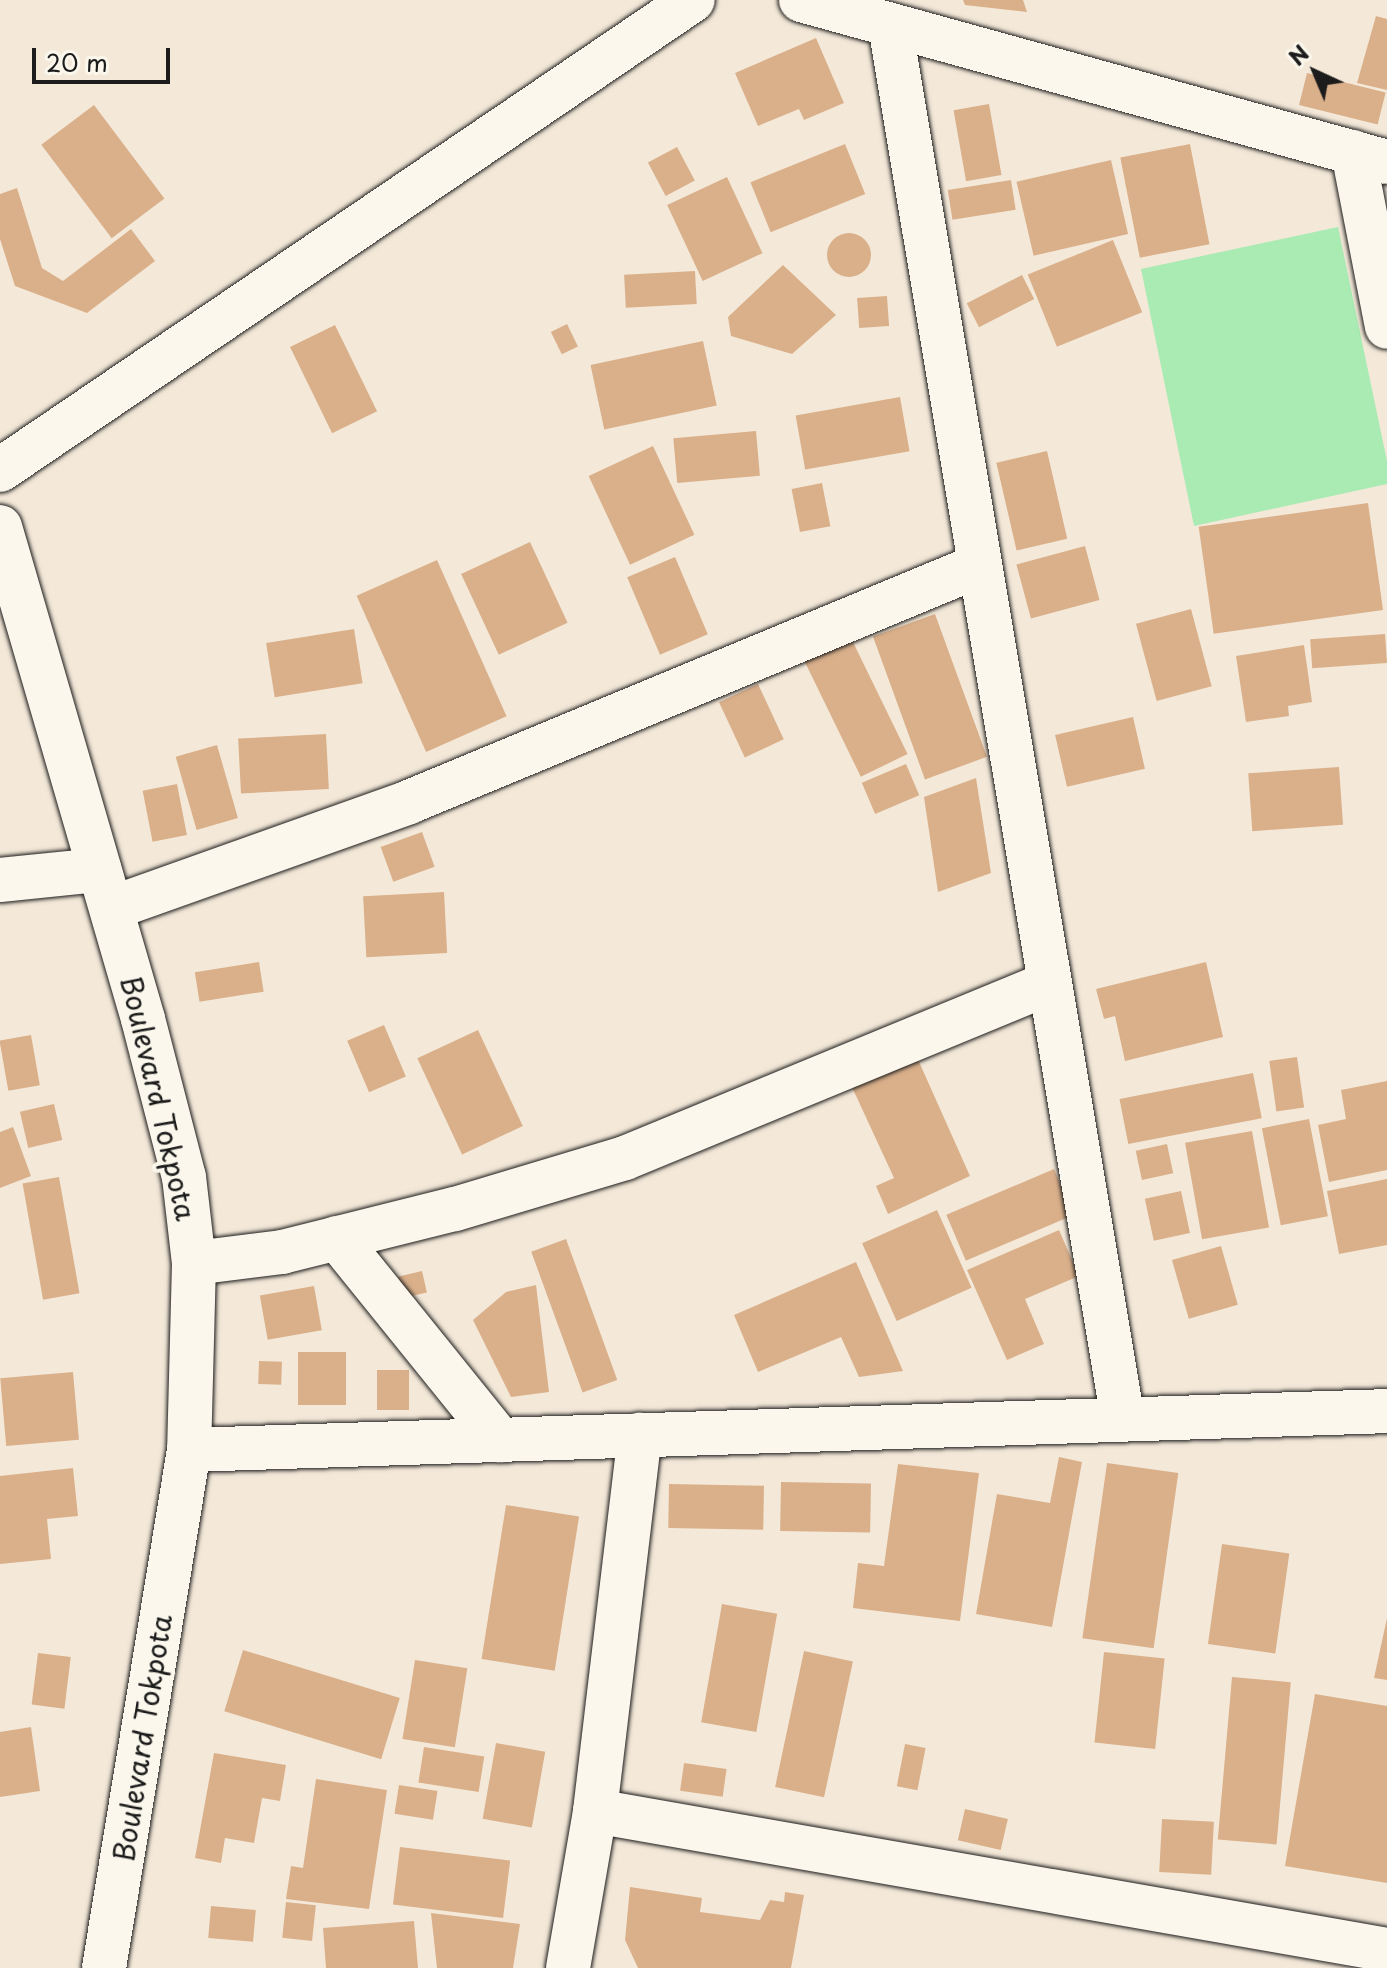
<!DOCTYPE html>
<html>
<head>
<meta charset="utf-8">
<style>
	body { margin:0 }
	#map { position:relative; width:1387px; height:1968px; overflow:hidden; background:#f4e9d9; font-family:"Playpen Sans",sans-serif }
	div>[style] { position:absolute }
	.green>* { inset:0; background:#aaeab3 }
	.building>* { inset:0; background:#dab08b; transform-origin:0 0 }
	.round { border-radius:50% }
	.roads { filter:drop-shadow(0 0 2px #1c1c1c) drop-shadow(0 0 2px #1c1c1c) }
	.minor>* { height:44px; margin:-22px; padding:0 22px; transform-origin:22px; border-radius:22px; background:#fbf7ec }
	span { translate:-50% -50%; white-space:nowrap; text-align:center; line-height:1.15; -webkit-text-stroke:8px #fbf7ec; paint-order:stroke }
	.street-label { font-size:28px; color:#1c1c1c }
	.north { position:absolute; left:1275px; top:32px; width:80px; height:80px; -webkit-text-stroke:6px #fbf7ec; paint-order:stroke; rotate:316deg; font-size:22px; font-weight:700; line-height:32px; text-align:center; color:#1c1c1c }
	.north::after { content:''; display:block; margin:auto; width:28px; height:36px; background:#1c1c1c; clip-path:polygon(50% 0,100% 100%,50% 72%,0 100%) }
	.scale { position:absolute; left:32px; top:48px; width:138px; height:36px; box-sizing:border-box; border:4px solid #1c1c1c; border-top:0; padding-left:10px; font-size:24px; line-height:28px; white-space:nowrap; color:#1c1c1c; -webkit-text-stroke:6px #fbf7ec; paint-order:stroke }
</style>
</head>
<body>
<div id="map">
	<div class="green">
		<i style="clip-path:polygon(1338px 227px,1387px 461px,1387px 484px,1194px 526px,1141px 269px)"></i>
	</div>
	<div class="building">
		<i style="clip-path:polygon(963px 0,1023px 0,1027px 12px,965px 5px)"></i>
		<i style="clip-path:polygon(1376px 16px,1387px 19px,1387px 90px,1357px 83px)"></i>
		<i style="clip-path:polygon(816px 38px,844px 103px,804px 120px,799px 109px,758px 126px,735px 73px)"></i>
		<i style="left:1307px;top:73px;width:81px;height:33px;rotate:14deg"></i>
		<i style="left:989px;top:104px;width:72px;height:36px;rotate:80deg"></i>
		<i style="left:94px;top:105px;width:117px;height:66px;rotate:53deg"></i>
		<i style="left:845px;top:144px;width:54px;height:102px;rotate:68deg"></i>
		<i style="left:1190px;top:144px;width:102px;height:71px;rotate:79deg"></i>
		<i style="left:677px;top:147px;width:38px;height:33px;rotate:62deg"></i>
		<i style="left:1111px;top:160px;width:76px;height:97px;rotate:77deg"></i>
		<i style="left:727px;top:177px;width:84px;height:66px;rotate:65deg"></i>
		<i style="left:1011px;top:180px;width:30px;height:64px;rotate:81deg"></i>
		<i style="clip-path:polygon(17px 188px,42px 268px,63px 281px,131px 229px,155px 261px,87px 313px,15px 286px,0 239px,0 194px)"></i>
		<i class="round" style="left:827px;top:233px;width:44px;height:44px"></i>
		<i style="left:1113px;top:240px;width:78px;height:92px;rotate:68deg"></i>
		<i style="clip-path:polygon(783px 265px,836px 315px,792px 354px,731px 336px,728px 317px)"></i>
		<i style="left:695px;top:271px;width:33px;height:71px;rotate:87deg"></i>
		<i style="left:1022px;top:275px;width:27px;height:62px;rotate:63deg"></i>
		<i style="left:887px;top:296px;width:30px;height:30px;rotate:86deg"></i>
		<i style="left:567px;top:324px;width:25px;height:18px;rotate:64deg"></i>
		<i style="left:335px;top:325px;width:96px;height:50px;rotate:64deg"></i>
		<i style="left:703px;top:341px;width:66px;height:115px;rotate:78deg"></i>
		<i style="left:900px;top:397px;width:55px;height:106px;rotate:80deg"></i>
		<i style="left:756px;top:431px;width:45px;height:83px;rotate:85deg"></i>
		<i style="left:653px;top:446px;width:98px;height:71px;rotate:65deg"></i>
		<i style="left:1047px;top:451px;width:90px;height:52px;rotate:77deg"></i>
		<i style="left:822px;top:483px;width:44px;height:31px;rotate:79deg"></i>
		<i style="left:1368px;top:503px;width:108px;height:171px;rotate:82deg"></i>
		<i style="left:530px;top:542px;width:89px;height:76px;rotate:65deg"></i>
		<i style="left:1085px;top:546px;width:56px;height:71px;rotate:75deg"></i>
		<i style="left:675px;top:557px;width:84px;height:52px;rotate:67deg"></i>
		<i style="left:437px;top:560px;width:171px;height:88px;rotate:66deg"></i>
		<i style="left:1191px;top:609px;width:80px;height:57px;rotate:75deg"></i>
		<i style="left:935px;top:614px;width:152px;height:66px;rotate:70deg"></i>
		<i style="left:354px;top:629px;width:55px;height:89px;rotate:81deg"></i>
		<i style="left:1385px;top:634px;width:29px;height:75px;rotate:86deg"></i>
		<i style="left:851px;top:638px;width:129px;height:52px;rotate:64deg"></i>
		<i style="clip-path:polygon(1304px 645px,1312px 702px,1288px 706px,1289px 716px,1246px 722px,1236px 656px)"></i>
		<i style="left:758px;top:684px;width:61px;height:43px;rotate:65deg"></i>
		<i style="left:1133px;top:717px;width:53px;height:80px;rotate:77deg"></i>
		<i style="left:326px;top:734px;width:55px;height:88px;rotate:87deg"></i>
		<i style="left:217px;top:745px;width:76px;height:43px;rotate:74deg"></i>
		<i style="left:906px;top:764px;width:34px;height:48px;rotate:67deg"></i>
		<i style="left:1339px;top:767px;width:58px;height:91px;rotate:86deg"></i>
		<i style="clip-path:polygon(976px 778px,991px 873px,938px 892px,924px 797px)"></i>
		<i style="left:177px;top:784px;width:52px;height:35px;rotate:79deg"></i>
		<i style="left:422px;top:832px;width:37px;height:44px;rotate:70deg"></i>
		<i style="left:444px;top:892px;width:61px;height:81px;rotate:87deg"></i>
		<i style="left:259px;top:962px;width:30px;height:65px;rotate:81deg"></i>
		<i style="clip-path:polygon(1206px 962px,1223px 1037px,1125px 1061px,1115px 1016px,1104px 1019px,1096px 989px)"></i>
		<i style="left:384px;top:1025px;width:56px;height:40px;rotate:67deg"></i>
		<i style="left:478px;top:1030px;width:106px;height:67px;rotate:65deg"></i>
		<i style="left:31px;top:1035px;width:51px;height:32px;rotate:80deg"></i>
		<i style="clip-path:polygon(916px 1055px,970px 1176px,888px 1214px,876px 1186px,894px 1178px,851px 1085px)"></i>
		<i style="left:1297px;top:1057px;width:51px;height:28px;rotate:82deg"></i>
		<i style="left:1253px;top:1073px;width:46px;height:136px;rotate:79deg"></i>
		<i style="clip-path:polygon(1387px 1081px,1387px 1170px,1329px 1182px,1318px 1125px,1346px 1119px,1341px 1090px)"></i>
		<i style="left:54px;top:1104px;width:37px;height:35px;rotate:77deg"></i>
		<i style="left:1309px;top:1119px;width:99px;height:48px;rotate:79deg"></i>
		<i style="clip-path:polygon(13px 1127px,31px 1176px,0 1188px,0 1132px)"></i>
		<i style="left:1252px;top:1131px;width:98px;height:68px;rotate:80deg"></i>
		<i style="left:1167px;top:1144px;width:30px;height:32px;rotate:78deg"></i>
		<i style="left:1054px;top:1169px;width:50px;height:117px;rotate:67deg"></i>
		<i style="left:59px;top:1177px;width:118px;height:37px;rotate:80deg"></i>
		<i style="clip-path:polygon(1387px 1179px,1387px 1245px,1339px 1254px,1327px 1191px)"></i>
		<i style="left:1181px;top:1191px;width:43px;height:37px;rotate:78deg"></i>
		<i style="left:937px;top:1210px;width:85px;height:82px;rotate:66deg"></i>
		<i style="clip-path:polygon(1059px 1230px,1079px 1276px,1025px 1299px,1044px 1344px,1007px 1360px,967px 1270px)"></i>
		<i style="left:566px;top:1239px;width:150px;height:37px;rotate:70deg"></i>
		<i style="left:1221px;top:1246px;width:61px;height:51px;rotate:74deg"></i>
		<i style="clip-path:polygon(856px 1262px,903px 1371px,859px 1377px,841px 1337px,758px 1372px,734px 1315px)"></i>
		<i style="left:422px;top:1271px;width:22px;height:24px;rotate:77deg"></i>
		<i style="clip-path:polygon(536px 1285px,549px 1392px,511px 1397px,473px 1320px,506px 1292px)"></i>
		<i style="left:314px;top:1286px;width:45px;height:55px;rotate:80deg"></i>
		<i style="left:346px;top:1352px;width:53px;height:48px;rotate:90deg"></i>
		<i style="left:259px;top:1361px;width:23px;height:23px;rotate:2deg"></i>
		<i style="left:377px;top:1370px;width:32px;height:40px"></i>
		<i style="left:73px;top:1372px;width:68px;height:73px;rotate:85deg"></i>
		<i style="clip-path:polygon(1059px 1457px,1082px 1462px,1052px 1627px,976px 1614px,997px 1494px,1050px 1503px)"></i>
		<i style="left:1107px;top:1463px;width:72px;height:177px;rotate:8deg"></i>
		<i style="clip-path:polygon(898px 1464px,979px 1473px,960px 1621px,853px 1608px,858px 1563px,884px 1566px)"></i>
		<i style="clip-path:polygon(73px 1468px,78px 1516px,47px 1519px,51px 1559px,0 1564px,0 1476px)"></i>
		<i style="left:781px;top:1482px;width:90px;height:49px;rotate:1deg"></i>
		<i style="left:669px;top:1484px;width:95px;height:44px;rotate:1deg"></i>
		<i style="left:506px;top:1505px;width:74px;height:156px;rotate:9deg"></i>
		<i style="left:1222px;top:1544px;width:68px;height:101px;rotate:8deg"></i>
		<i style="left:722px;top:1604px;width:56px;height:120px;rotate:10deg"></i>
		<i style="clip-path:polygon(1387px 1618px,1387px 1680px,1374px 1678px)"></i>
		<i style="left:243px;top:1650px;width:164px;height:64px;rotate:17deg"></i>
		<i style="left:804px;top:1651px;width:50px;height:139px;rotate:12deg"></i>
		<i style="left:1104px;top:1652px;width:61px;height:91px;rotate:6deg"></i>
		<i style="left:38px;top:1653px;width:33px;height:52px;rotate:7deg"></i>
		<i style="left:415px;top:1660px;width:53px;height:80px;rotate:9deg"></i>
		<i style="left:1232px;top:1677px;width:59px;height:163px;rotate:5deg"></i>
		<i style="clip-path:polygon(1315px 1694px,1387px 1706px,1387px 1883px,1285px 1866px)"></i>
		<i style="clip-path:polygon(31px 1727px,40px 1791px,0 1797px,0 1732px)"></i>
		<i style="left:496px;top:1743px;width:50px;height:77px;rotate:10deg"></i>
		<i style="left:905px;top:1744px;width:21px;height:43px;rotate:11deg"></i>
		<i style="left:424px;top:1747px;width:61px;height:36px;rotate:9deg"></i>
		<i style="clip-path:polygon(214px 1753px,286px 1765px,280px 1801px,262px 1798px,254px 1843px,225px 1838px,221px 1863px,195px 1858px)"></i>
		<i style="left:684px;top:1763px;width:43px;height:28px;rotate:8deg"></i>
		<i style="clip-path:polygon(316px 1779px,387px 1790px,369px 1909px,286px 1899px,291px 1866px,303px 1868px)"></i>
		<i style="left:399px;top:1785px;width:39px;height:29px;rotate:9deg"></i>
		<i style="left:965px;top:1809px;width:44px;height:32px;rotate:13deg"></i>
		<i style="left:1162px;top:1819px;width:52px;height:53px;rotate:3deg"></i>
		<i style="left:400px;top:1847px;width:111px;height:58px;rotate:7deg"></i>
		<i style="clip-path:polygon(630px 1887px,702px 1898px,700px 1912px,760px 1920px,770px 1900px,784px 1902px,785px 1892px,804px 1895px,791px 1968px,638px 1968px,625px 1940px)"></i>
		<i style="left:286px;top:1902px;width:30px;height:36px;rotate:6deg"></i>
		<i style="left:211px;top:1906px;width:45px;height:32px;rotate:5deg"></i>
		<i style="clip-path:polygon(431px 1913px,520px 1924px,513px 1968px,437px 1968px)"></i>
		<i style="clip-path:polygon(414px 1921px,418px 1968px,326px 1968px,323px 1928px)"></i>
	</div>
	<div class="roads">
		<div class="minor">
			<i style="left:801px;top:0;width:608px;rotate:15.45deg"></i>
			<i style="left:890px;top:25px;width:1414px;rotate:80.52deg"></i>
			<i style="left:1353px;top:152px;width:178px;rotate:79deg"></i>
			<i style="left:0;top:470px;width:837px;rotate:-34.15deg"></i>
			<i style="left:0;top:527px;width:512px;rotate:73.79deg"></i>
			<i style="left:143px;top:1019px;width:163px;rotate:75.5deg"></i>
			<i style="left:184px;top:1177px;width:87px;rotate:83.4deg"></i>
			<i style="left:194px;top:1263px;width:187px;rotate:91.5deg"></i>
			<i style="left:189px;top:1450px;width:525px;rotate:99.32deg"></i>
			<i style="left:0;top:880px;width:100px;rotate:-5.8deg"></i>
			<i style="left:112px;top:908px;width:315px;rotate:-19.6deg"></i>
			<i style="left:409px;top:802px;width:616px;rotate:-22.53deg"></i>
			<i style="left:337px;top:1238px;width:260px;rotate:51.1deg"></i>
			<i style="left:194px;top:1263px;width:89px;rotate:-7.1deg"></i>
			<i style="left:282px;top:1252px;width:178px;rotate:-14deg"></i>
			<i style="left:455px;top:1209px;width:177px;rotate:-16.7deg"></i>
			<i style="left:625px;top:1158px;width:457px;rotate:-22.4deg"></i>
			<i style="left:189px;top:1450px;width:1199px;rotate:-1.86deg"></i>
			<i style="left:595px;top:1811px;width:804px;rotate:9.95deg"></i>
			<i style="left:568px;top:1968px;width:159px;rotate:-80.2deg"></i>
			<i style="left:595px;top:1811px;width:379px;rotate:-83.2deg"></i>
		</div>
	</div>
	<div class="street-label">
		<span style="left:159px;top:1098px;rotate:77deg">Boulevard Tokpota</span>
		<span style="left:142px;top:1738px;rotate:-81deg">Boulevard Tokpota</span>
	</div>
	<div class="north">N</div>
	<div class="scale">20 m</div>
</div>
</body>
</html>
